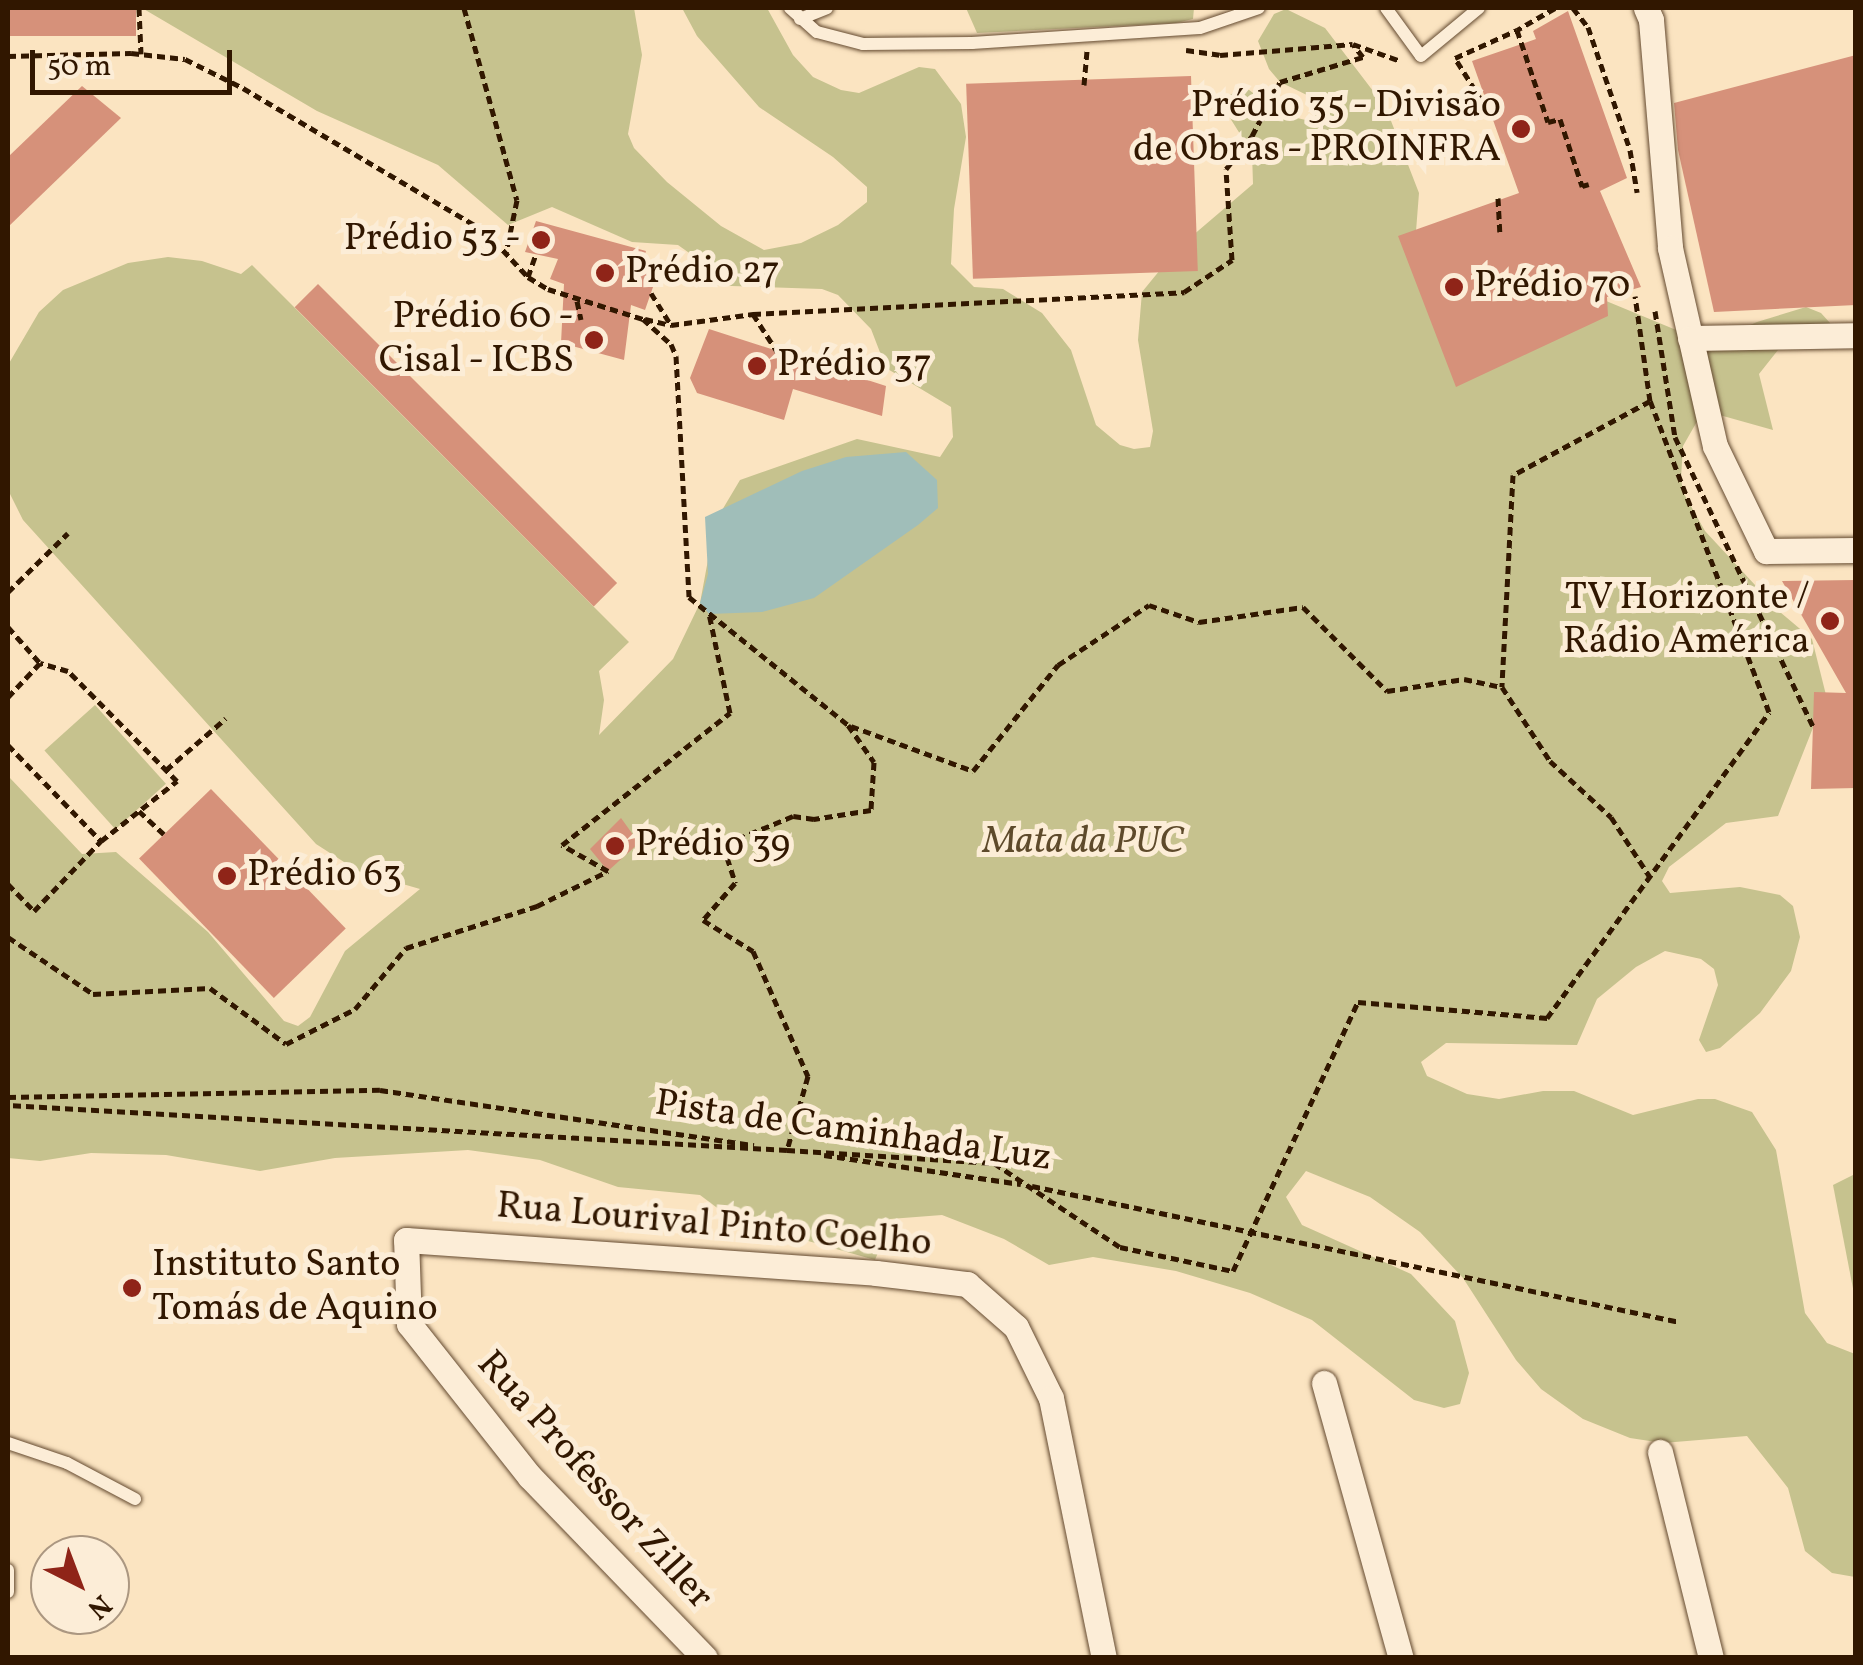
<!DOCTYPE html>
<html>
<head>
<meta charset="utf-8">
<style>
	body { margin:0 }
	#map { position:relative; width:1863px; height:1665px; overflow:hidden; background:#fbe4c1; font-family:Vollkorn,serif }
	div>[style] { position:absolute }
	.green>* { inset:0; background:#c6c28e; transform-origin:0 0 }
	.water>* { inset:0; background:#a0beb9 }
	.building>* { inset:0; background:#d6917a; transform-origin:0 0 }
	.path>* { height:5px; margin-top:-2.5px; transform-origin:0; background:repeating-linear-gradient(90deg,#311700 0 8px,transparent 0 13px) }
	.roads { filter:drop-shadow(0 0 2px #644a30) drop-shadow(0 0 2px #644a30) }
	.lane>* { height:12px; margin:-6px; padding:0 6px; transform-origin:6px; border-radius:6px; background:#fcedd7 }
	.street>* { height:25px; margin:-12.5px; padding:0 12.5px; transform-origin:12.5px; border-radius:12.5px; background:#fcedd7 }
	.dots>* { width:28px; height:28px; translate:-50% -50%; box-sizing:border-box; border:5px solid #fcedd7; border-radius:50% }
	span { translate:-50% -50%; white-space:nowrap; text-align:center; line-height:1.15; -webkit-text-stroke:10px #fcedd7; paint-order:stroke }
	.poi-label { font-size:38px; color:#311700 }
	.right { translate:-100% -50%; text-align:right }
	.left { translate:0 -50%; text-align:left }
	.park-label { font-size:38px; color:#5e4a2b; font-style:italic }
	.street-label { font-size:38px; color:#311700 }
	.frame { position:absolute; inset:0; border:10px solid #311700; pointer-events:none }
	.north { position:absolute; left:30px; top:1535px; width:100px; height:100px; box-sizing:border-box; background:#fcedd7; border:2px solid #ab9781; border-radius:50%; rotate:138deg; font-size:28px; font-weight:700; line-height:40px; text-align:center; color:#311700 }
	.north::after { content:''; display:block; margin:auto; width:35px; height:45px; background:#8f2418; clip-path:polygon(50% 0,100% 100%,50% 72%,0 100%) }
	.scale { position:absolute; left:30px; top:50px; width:202px; height:45px; box-sizing:border-box; border:5px solid #311700; border-top:0; padding-left:12px; font-size:30px; line-height:35px; white-space:nowrap; color:#311700; -webkit-text-stroke:8px #fcedd7; paint-order:stroke }
</style>
</head>
<body>
<div id="map">
	<div class="green">
		<i style="clip-path:polygon(142px 8px,634px 8px,642px 55px,628px 134px,634px 148px,667px 182px,721px 226px,764px 250px,801px 243px,838px 225px,867px 202px,867px 187px,833px 157px,759px 107px,697px 36px,682px 8px,767px 8px,793px 55px,813px 77px,841px 90px,859px 93px,919px 67px,935px 69px,961px 104px,966px 137px,954px 209px,951px 264px,974px 287px,1003px 289px,1042px 313px,1071px 350px,1096px 425px,1120px 445px,1134px 449px,1150px 447px,1153px 431px,1138px 340px,1142px 292px,1178px 248px,1253px 184px,1252px 153px,1225px 110px,1230px 95px,1244px 86px,1280px 114px,1310px 121px,1320px 110px,1311px 97px,1280px 82px,1269px 69px,1258px 41px,1274px 14px,1286px 9px,1325px 28px,1386px 108px,1419px 193px,1415px 244px,1582px 291px,1710px 344px,1757px 322px,1806px 307px,1821px 313px,1830px 323px,1832px 339px,1778px 350px,1759px 374px,1773px 430px,1716px 414px,1699px 418px,1683px 446px,1681px 478px,1683px 492px,1705px 531px,1780px 612px,1812px 639px,1826px 695px,1778px 816px,1726px 823px,1669px 867px,1662px 881px,1670px 893px,1740px 887px,1780px 895px,1793px 906px,1800px 937px,1791px 971px,1760px 1013px,1720px 1048px,1706px 1052px,1699px 1040px,1718px 985px,1714px 969px,1701px 959px,1665px 951px,1636px 967px,1597px 999px,1577px 1045px,1446px 1043px,1421px 1062px,1427px 1076px,1467px 1094px,1499px 1099px,1543px 1091px,1574px 1091px,1633px 1115px,1698px 1099px,1715px 1099px,1752px 1112px,1776px 1150px,1805px 1313px,1827px 1343px,1855px 1354px,1855px 1577px,1832px 1573px,1805px 1551px,1788px 1488px,1747px 1436px,1663px 1443px,1630px 1438px,1583px 1419px,1541px 1389px,1516px 1360px,1463px 1278px,1420px 1232px,1370px 1197px,1306px 1171px,1286px 1197px,1302px 1225px,1411px 1274px,1455px 1321px,1469px 1373px,1460px 1404px,1444px 1408px,1414px 1400px,1312px 1320px,1250px 1293px,1176px 1271px,1093px 1257px,1049px 1265px,1004px 1239px,942px 1215px,890px 1219px,878px 1230px,881px 1245px,875px 1260px,794px 1237px,763px 1234px,736px 1222px,700px 1195px,618px 1187px,540px 1160px,468px 1150px,335px 1158px,260px 1171px,166px 1155px,91px 1153px,40px 1161px,8px 1158px,10px 778px,82px 854px,116px 852px,208px 932px,284px 1021px,298px 1026px,310px 1017px,345px 951px,420px 889px,358px 871px,316px 844px,23px 520px,8px 490px,8px 365px,39px 312px,63px 290px,128px 263px,168px 257px,202px 261px,241px 274px,252px 265px,629px 642px,599px 671px,604px 700px,599px 735px,673px 659px,700px 603px,715px 522px,740px 480px,857px 439px,940px 457px,953px 437px,951px 407px,886px 368px,871px 329px,838px 295px,822px 289px,699px 285px,702px 262px,678px 245px,632px 242px,552px 207px,508px 225px,438px 165px,317px 111px)"></i>
		<i style="clip-path:polygon(966px 8px,1194px 8px,1193px 19px,1176px 23px,977px 33px)"></i>
		<i style="left:95px;top:705px;width:106px;height:68px;rotate:48deg"></i>
		<i style="clip-path:polygon(1855px 1174px,1856px 1174px,1855px 1299px,1833px 1185px)"></i>
	</div>
	<div class="water">
		<i style="clip-path:polygon(906px 452px,937px 480px,938px 508px,918px 525px,814px 598px,762px 612px,709px 614px,700px 603px,708px 574px,705px 517px,802px 471px,846px 457px)"></i>
	</div>
	<div class="building">
		<i style="left:8px;top:8px;width:128px;height:28px"></i>
		<i style="clip-path:polygon(1568px 11px,1627px 178px,1600px 191px,1641px 287px,1607px 297px,1608px 316px,1456px 387px,1398px 236px,1519px 193px,1472px 61px,1536px 39px,1533px 31px)"></i>
		<i style="clip-path:polygon(1856px 55px,1856px 305px,1714px 312px,1678px 150px,1674px 103px)"></i>
		<i style="left:1191px;top:76px;width:195px;height:225px;rotate:88deg"></i>
		<i style="clip-path:polygon(82px 86px,121px 118px,8px 227px,8px 157px)"></i>
		<i style="clip-path:polygon(536px 221px,646px 251px,642px 262px,660px 267px,645px 310px,631px 305px,624px 360px,561px 343px,564px 284px,550px 279px,558px 259px,525px 252px)"></i>
		<i style="left:318px;top:284px;width:423px;height:33px;rotate:45deg"></i>
		<i style="clip-path:polygon(709px 329px,886px 386px,882px 416px,793px 389px,784px 420px,697px 393px,690px 378px)"></i>
		<i style="clip-path:polygon(1856px 580px,1856px 788px,1811px 789px,1814px 692px,1846px 693px,1782px 581px)"></i>
		<i style="left:211px;top:789px;width:194px;height:100px;rotate:46deg"></i>
		<i style="clip-path:polygon(621px 818px,639px 843px,608px 871px,590px 849px)"></i>
	</div>
	<div class="path">
		<i style="left:139px;top:8px;width:46px;rotate:87.5deg"></i>
		<i style="left:464px;top:8px;width:199px;rotate:74.6deg"></i>
		<i style="left:517px;top:200px;width:54px;rotate:101.7deg"></i>
		<i style="left:1555px;top:8px;width:44px;rotate:149.9deg"></i>
		<i style="left:1517px;top:30px;width:97px;rotate:71.4deg"></i>
		<i style="left:1548px;top:122px;width:12px;rotate:-14deg"></i>
		<i style="left:1560px;top:119px;width:71px;rotate:71.8deg"></i>
		<i style="left:1582px;top:186px;width:7px;rotate:-16deg"></i>
		<i style="left:1573px;top:8px;width:24px;rotate:52deg"></i>
		<i style="left:1588px;top:27px;width:130px;rotate:71.1deg"></i>
		<i style="left:1630px;top:150px;width:43px;rotate:80.5deg"></i>
		<i style="left:1186px;top:50px;width:34px;rotate:8deg"></i>
		<i style="left:1220px;top:55px;width:133px;rotate:-4.7deg"></i>
		<i style="left:1353px;top:44px;width:51px;rotate:19.5deg"></i>
		<i style="left:8px;top:56px;width:123px;rotate:-1.4deg"></i>
		<i style="left:131px;top:53px;width:54px;rotate:6.3deg"></i>
		<i style="left:185px;top:59px;width:65px;rotate:26.6deg"></i>
		<i style="left:243px;top:88px;width:281px;rotate:30.6deg"></i>
		<i style="left:485px;top:231px;width:63px;rotate:46.9deg"></i>
		<i style="left:528px;top:277px;width:23px;rotate:31deg"></i>
		<i style="left:548px;top:289px;width:100px;rotate:17.5deg"></i>
		<i style="left:643px;top:319px;width:38px;rotate:42deg"></i>
		<i style="left:671px;top:344px;width:13px;rotate:67deg"></i>
		<i style="left:676px;top:356px;width:241px;rotate:86.9deg"></i>
		<i style="left:689px;top:597px;width:204px;rotate:38.8deg"></i>
		<i style="left:848px;top:725px;width:45px;rotate:54.9deg"></i>
		<i style="left:874px;top:762px;width:48px;rotate:93.6deg"></i>
		<i style="left:871px;top:810px;width:58px;rotate:171deg"></i>
		<i style="left:814px;top:819px;width:21px;rotate:-172deg"></i>
		<i style="left:793px;top:816px;width:76px;rotate:157.5deg"></i>
		<i style="left:723px;top:845px;width:40px;rotate:72deg"></i>
		<i style="left:735px;top:883px;width:49px;rotate:130.9deg"></i>
		<i style="left:703px;top:920px;width:59px;rotate:31.8deg"></i>
		<i style="left:753px;top:951px;width:137px;rotate:66.3deg"></i>
		<i style="left:808px;top:1076px;width:77px;rotate:105.8deg"></i>
		<i style="left:787px;top:1150px;width:780px;rotate:-176.69deg"></i>
		<i style="left:1084px;top:85px;width:34px;rotate:-85deg"></i>
		<i style="left:1482px;top:101px;width:51px;rotate:-122.1deg"></i>
		<i style="left:1455px;top:58px;width:68px;rotate:-24.3deg"></i>
		<i style="left:1498px;top:198px;width:34px;rotate:87deg"></i>
		<i style="left:528px;top:277px;width:24px;rotate:-71deg"></i>
		<i style="left:651px;top:293px;width:38px;rotate:58deg"></i>
		<i style="left:671px;top:325px;width:83px;rotate:-7.6deg"></i>
		<i style="left:753px;top:314px;width:432px;rotate:-2.9deg"></i>
		<i style="left:1184px;top:292px;width:58px;rotate:-33.7deg"></i>
		<i style="left:1232px;top:260px;width:91px;rotate:-93.8deg"></i>
		<i style="left:1226px;top:169px;width:42px;rotate:-51.8deg"></i>
		<i style="left:1252px;top:136px;width:61px;rotate:-62.6deg"></i>
		<i style="left:1280px;top:82px;width:87px;rotate:-16.8deg"></i>
		<i style="left:1363px;top:57px;width:16px;rotate:-128deg"></i>
		<i style="left:577px;top:301px;width:19px;rotate:78deg"></i>
		<i style="left:1655px;top:311px;width:128px;rotate:81deg"></i>
		<i style="left:1675px;top:437px;width:320px;rotate:64.5deg"></i>
		<i style="left:753px;top:314px;width:46px;rotate:57.3deg"></i>
		<i style="left:645px;top:319px;width:27px;rotate:13deg"></i>
		<i style="left:1650px;top:401px;width:156px;rotate:151.6deg"></i>
		<i style="left:1513px;top:475px;width:212px;rotate:93deg"></i>
		<i style="left:1502px;top:687px;width:88px;rotate:57deg"></i>
		<i style="left:1550px;top:761px;width:83px;rotate:42.6deg"></i>
		<i style="left:1611px;top:817px;width:72px;rotate:57deg"></i>
		<i style="left:8px;top:592px;width:84px;rotate:-44.5deg"></i>
		<i style="left:8px;top:627px;width:48px;rotate:48.4deg"></i>
		<i style="left:40px;top:663px;width:47px;rotate:133.3deg"></i>
		<i style="left:851px;top:726px;width:130px;rotate:20.2deg"></i>
		<i style="left:973px;top:771px;width:136px;rotate:-51.3deg"></i>
		<i style="left:1058px;top:665px;width:109px;rotate:-33.4deg"></i>
		<i style="left:1149px;top:605px;width:53px;rotate:18.8deg"></i>
		<i style="left:1199px;top:622px;width:105px;rotate:-8.2deg"></i>
		<i style="left:1303px;top:607px;width:119px;rotate:45deg"></i>
		<i style="left:1387px;top:691px;width:78px;rotate:-8.9deg"></i>
		<i style="left:1464px;top:679px;width:39px;rotate:12deg"></i>
		<i style="left:8px;top:745px;width:134px;rotate:45.9deg"></i>
		<i style="left:101px;top:841px;width:97px;rotate:-38.3deg"></i>
		<i style="left:177px;top:781px;width:155px;rotate:-134.7deg"></i>
		<i style="left:68px;top:671px;width:29px;rotate:-164deg"></i>
		<i style="left:166px;top:770px;width:79px;rotate:-40.9deg"></i>
		<i style="left:139px;top:811px;width:34px;rotate:43deg"></i>
		<i style="left:8px;top:884px;width:37px;rotate:46deg"></i>
		<i style="left:34px;top:911px;width:97px;rotate:-46.3deg"></i>
		<i style="left:8px;top:937px;width:102px;rotate:33.8deg"></i>
		<i style="left:93px;top:994px;width:117px;rotate:-2.9deg"></i>
		<i style="left:210px;top:988px;width:94px;rotate:36.4deg"></i>
		<i style="left:286px;top:1044px;width:77px;rotate:-26.9deg"></i>
		<i style="left:355px;top:1009px;width:80px;rotate:-50.1deg"></i>
		<i style="left:406px;top:948px;width:138px;rotate:-17.8deg"></i>
		<i style="left:537px;top:906px;width:79px;rotate:-26.2deg"></i>
		<i style="left:608px;top:871px;width:53px;rotate:-150.5deg"></i>
		<i style="left:562px;top:845px;width:214px;rotate:-38.2deg"></i>
		<i style="left:730px;top:713px;width:102px;rotate:-101.9deg"></i>
		<i style="left:8px;top:1097px;width:372px;rotate:-1.1deg"></i>
		<i style="left:380px;top:1090px;width:378px;rotate:8.4deg"></i>
		<i style="left:787px;top:1150px;width:207px;rotate:3.6deg"></i>
		<i style="left:994px;top:1163px;width:151px;rotate:33.7deg"></i>
		<i style="left:1120px;top:1247px;width:116px;rotate:12deg"></i>
		<i style="left:1233px;top:1271px;width:297px;rotate:-65.1deg"></i>
		<i style="left:1358px;top:1002px;width:190px;rotate:4.8deg"></i>
		<i style="left:1547px;top:1018px;width:378px;rotate:-54deg"></i>
		<i style="left:1769px;top:712px;width:333px;rotate:-110.9deg"></i>
		<i style="left:1650px;top:401px;width:106px;rotate:-98.1deg"></i>
		<i style="left:824px;top:1155px;width:199px;rotate:8.4deg"></i>
		<i style="left:1032px;top:1186px;width:662px;rotate:11.85deg"></i>
	</div>
	<div class="roads">
		<div class="lane">
			<i style="left:790px;top:8px;width:36px;rotate:42deg"></i>
			<i style="left:817px;top:32px;width:48px;rotate:14.6deg"></i>
			<i style="left:863px;top:44px;width:109px;rotate:-0.5deg"></i>
			<i style="left:972px;top:43px;width:228px;rotate:-3.8deg"></i>
			<i style="left:1200px;top:28px;width:62px;rotate:-18.7deg"></i>
			<i style="left:1386px;top:8px;width:59px;rotate:53.9deg"></i>
			<i style="left:1421px;top:56px;width:75px;rotate:-39.6deg"></i>
			<i style="left:800px;top:19px;width:29px;rotate:-22deg"></i>
			<i style="left:8px;top:1443px;width:62px;rotate:18.7deg"></i>
			<i style="left:67px;top:1463px;width:77px;rotate:27.9deg"></i>
			<i style="left:8px;top:1570px;width:22px;rotate:90deg"></i>
		</div>
		<div class="street">
			<i style="left:1646px;top:8px;width:13px;rotate:67deg"></i>
			<i style="left:1651px;top:20px;width:229px;rotate:85.2deg"></i>
			<i style="left:1670px;top:248px;width:203px;rotate:77.2deg"></i>
			<i style="left:1715px;top:446px;width:117px;rotate:64.1deg"></i>
			<i style="left:1766px;top:551px;width:90px;rotate:-0.6deg"></i>
			<i style="left:1690px;top:338px;width:166px;rotate:-1deg"></i>
			<i style="left:1324px;top:1383px;width:286px;rotate:74.4deg"></i>
			<i style="left:1660px;top:1452px;width:212px;rotate:76.1deg"></i>
			<i style="left:705px;top:1658px;width:252px;rotate:-134deg"></i>
			<i style="left:530px;top:1477px;width:195px;rotate:-128.3deg"></i>
			<i style="left:409px;top:1324px;width:84px;rotate:-92deg"></i>
			<i style="left:406px;top:1240px;width:471px;rotate:4deg"></i>
			<i style="left:876px;top:1273px;width:92px;rotate:6.9deg"></i>
			<i style="left:967px;top:1284px;width:65px;rotate:41.3deg"></i>
			<i style="left:1016px;top:1327px;width:79px;rotate:63.8deg"></i>
			<i style="left:1051px;top:1398px;width:265px;rotate:78.5deg"></i>
		</div>
	</div>
	<div class="dots">
		<i style="left:1521px;top:129px;background:#8f2418"></i>
		<i style="left:541px;top:240px;background:#8f2418"></i>
		<i style="left:605px;top:273px;background:#8f2418"></i>
		<i style="left:1454px;top:287px;background:#8f2418"></i>
		<i style="left:594px;top:340px;background:#8f2418"></i>
		<i style="left:757px;top:366px;background:#8f2418"></i>
		<i style="left:1830px;top:621px;background:#8f2418"></i>
		<i style="left:615px;top:846px;background:#8f2418"></i>
		<i style="left:227px;top:876px;background:#8f2418"></i>
		<i style="left:132px;top:1288px;background:#8f2418"></i>
	</div>
	<div class="poi-label">
		<span class="right" style="left:1501px;top:129px">Prédio 35 - Divisão<br>de Obras - PROINFRA</span>
		<span class="right" style="left:521px;top:240px">Prédio 53 -</span>
		<span class="left" style="left:625px;top:273px">Prédio 27</span>
		<span class="left" style="left:1474px;top:287px">Prédio 70</span>
		<span class="right" style="left:574px;top:340px">Prédio 60 -<br>Cisal - ICBS</span>
		<span class="left" style="left:777px;top:366px">Prédio 37</span>
		<span class="right" style="left:1810px;top:621px">TV Horizonte /<br>Rádio América</span>
		<span class="left" style="left:635px;top:846px">Prédio 39</span>
		<span class="left" style="left:247px;top:876px">Prédio 63</span>
		<span class="left" style="left:152px;top:1288px">Instituto Santo<br>Tomás de Aquino</span>
	</div>
	<div class="park-label">
		<span style="left:1083px;top:843px">Mata da PUC</span>
	</div>
	<div class="street-label">
		<span style="left:853px;top:1132px;rotate:8deg">Pista de Caminhada Luz</span>
		<span style="left:714px;top:1226px;rotate:5deg">Rua Lourival Pinto Coelho</span>
		<span style="left:594px;top:1481px;rotate:48deg">Rua Professor Ziller</span>
	</div>
	<div class="frame"></div>
	<div class="north">N</div>
	<div class="scale">50 m</div>
</div>
</body>
</html>
